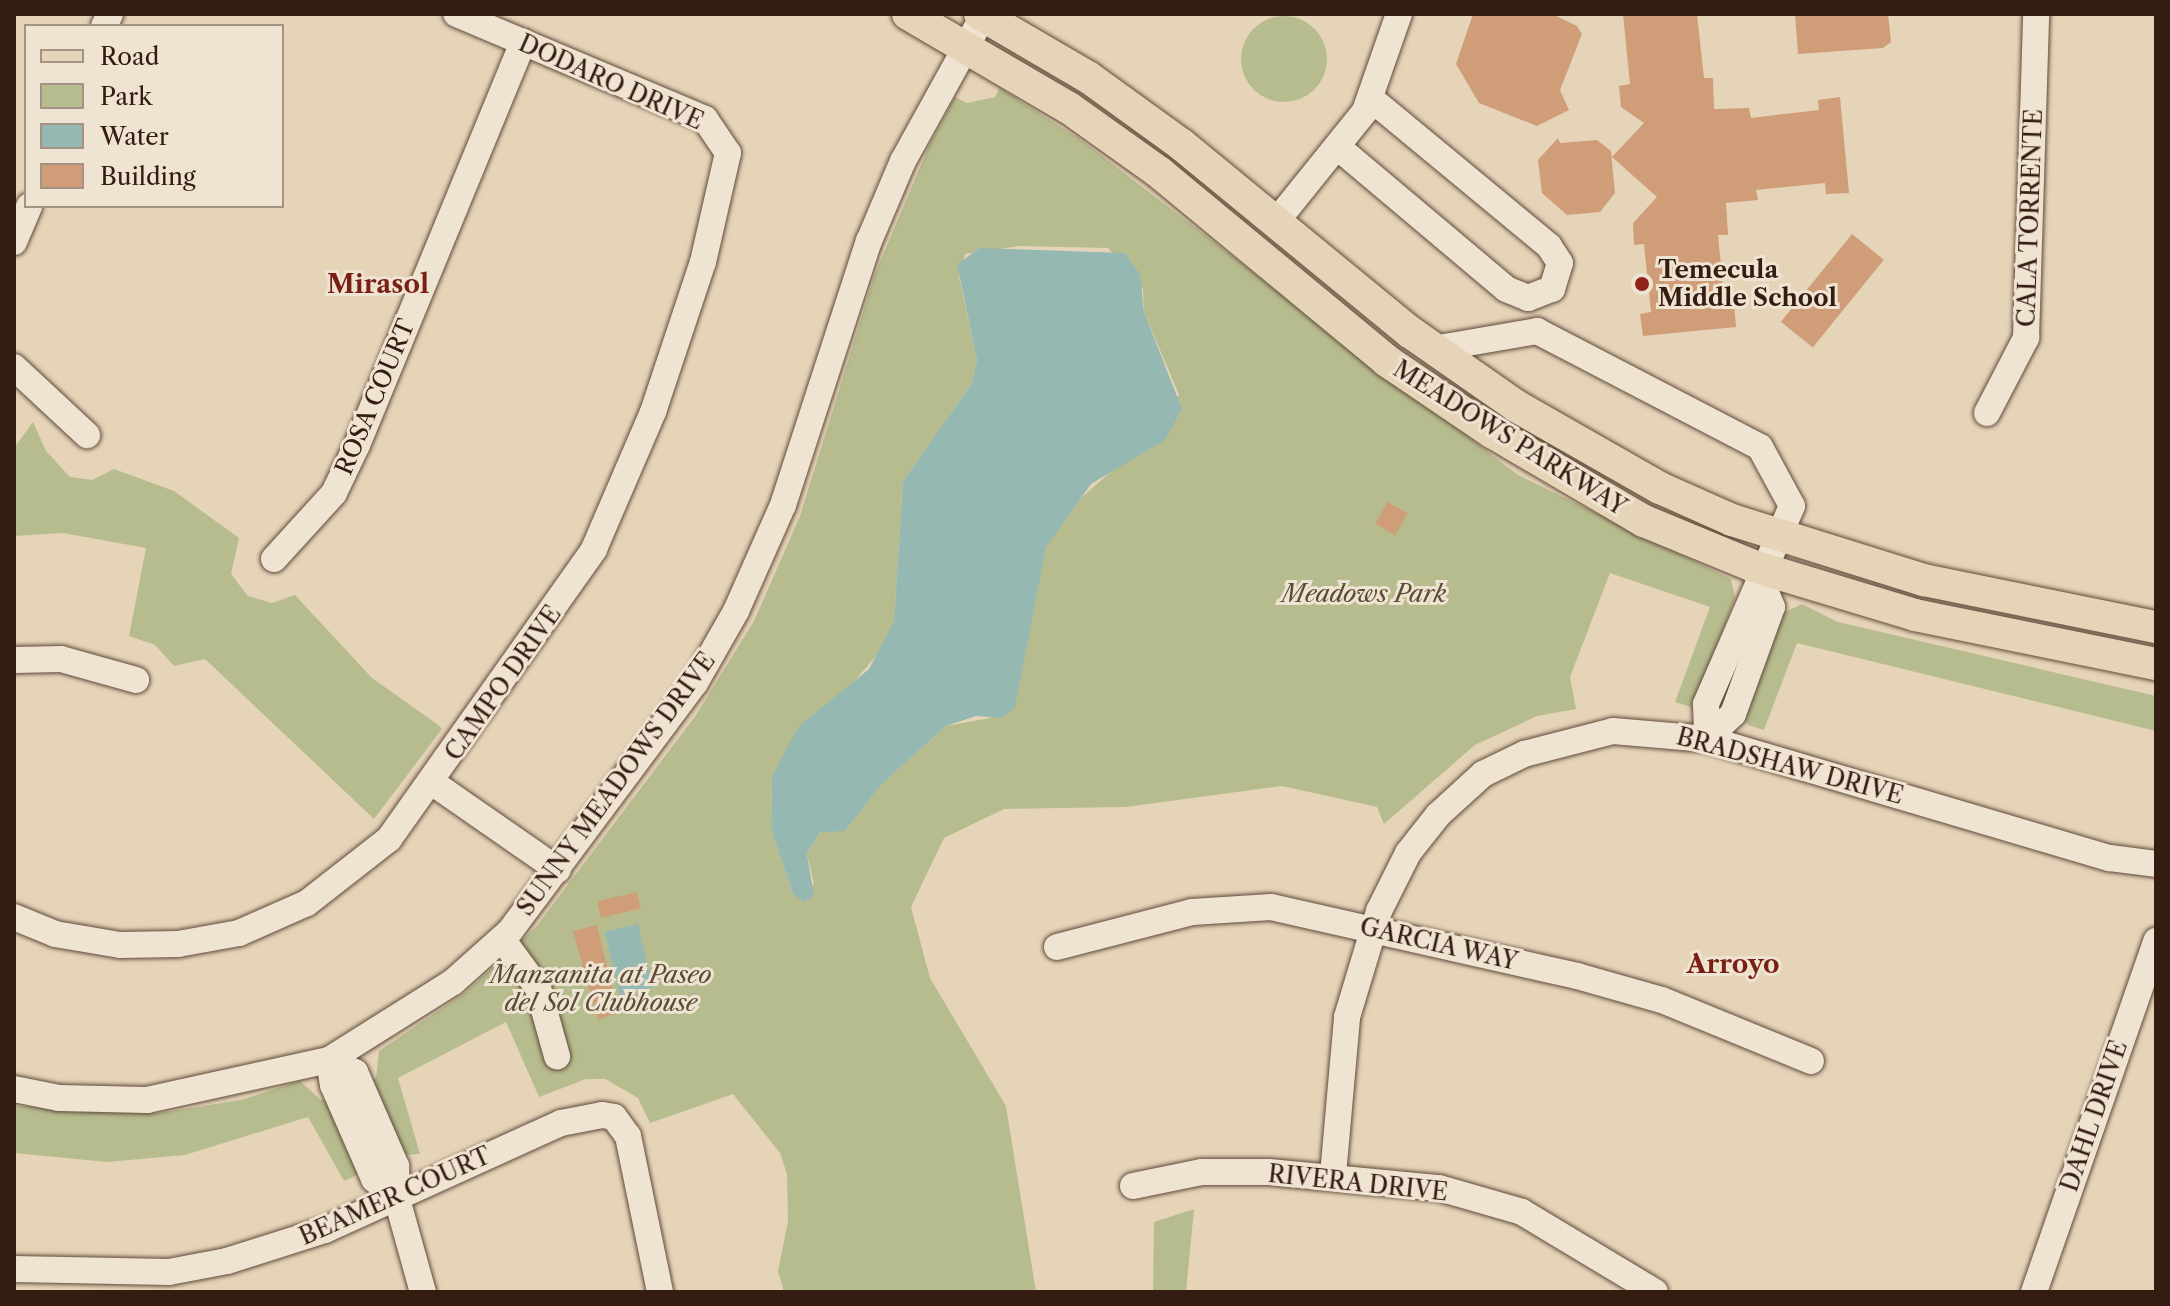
<!DOCTYPE html>
<html>
<head>
<meta charset="utf-8">
<style>
	body { margin:0 }
	#map { position:relative; width:2170px; height:1306px; overflow:hidden; background:#e6d4b9; font-family:"Libre Caslon Text",serif }
	div>[style] { position:absolute }
	.green>* { inset:0; background:#b7bc8e }
	.round { border-radius:50% }
	.water>* { inset:0; background:#96b8b2; transform-origin:0 0 }
	.building>* { inset:0; background:#cf9d78; transform-origin:0 0 }
	.roads { filter:drop-shadow(0 0 2px #604a3a) drop-shadow(0 0 2px #604a3a) }
	.minor>* { height:26px; margin:-13px; padding:0 13px; transform-origin:13px; border-radius:13px; background:#efe3d2 }
	.major>* { height:32px; margin:-16px; padding:0 16px; transform-origin:16px; border-radius:16px; background:#e6d4b9 }
	.dots>* { width:22px; height:22px; translate:-50% -50%; box-sizing:border-box; border:4px solid #efe3d2; border-radius:50% }
	span { translate:-50% -50%; white-space:nowrap; text-align:center; line-height:1.15; -webkit-text-stroke:6px #efe3d2; paint-order:stroke }
	.street-label { font-size:24px; color:#341c10 }
	.poi-label { font-size:24px; color:#341c10; font-weight:700 }
	.left { translate:0 -50%; text-align:left }
	.park-label { font-size:24px; color:#5b4c36; font-style:italic }
	.neighbourhood-label { font-size:26px; color:#7a1f14; font-weight:700 }
	.frame { position:absolute; inset:0; border:16px solid #341c10; pointer-events:none }
	.legend { position:absolute; left:24px; top:24px; width:260px; height:184px; box-sizing:border-box; background:#efe3d2; border:2px solid #a49384; margin:0; padding:10px 14px; list-style:none; font-size:24px; color:#341c10 }
	.legend li { display:flex; align-items:center; gap:16px; height:40px }
	.legend b { width:40px; border:2px solid #a49384 }
</style>
</head>
<body>
<div id="map">
	<div class="green">
		<i class="round" style="left:1241px;top:16px;width:86px;height:86px"></i>
		<i style="clip-path:polygon(evenodd,1000px 88px,1081px 140px,1518px 475px,1731px 579px,1735px 598px,1694px 708px,1675px 702px,1710px 607px,1610px 573px,1570px 677px,1576px 709px,1537px 716px,1475px 745px,1384px 824px,1377px 807px,1282px 786px,1126px 807px,1004px 809px,944px 838px,911px 907px,930px 978px,1006px 1106px,1036px 1292px,784px 1292px,778px 1271px,788px 1221px,787px 1174px,780px 1153px,733px 1094px,650px 1123px,638px 1098px,605px 1079px,586px 1079px,539px 1097px,506px 1022px,398px 1078px,420px 1154px,400px 1155px,369px 1082px,376px 1078px,379px 1051px,466px 992px,536px 927px,696px 715px,754px 621px,800px 516px,875px 274px,929px 146px,955px 97px,967px 103px,995px 97px,1000px 88px,1019px 246px,1108px 248px,1143px 289px,1144px 312px,1179px 395px,1121px 463px,1066px 511px,1045px 547px,990px 718px,946px 726px,882px 784px,845px 831px,821px 831px,807px 854px,814px 884px,793px 894px,771px 829px,772px 777px,882px 649px,894px 621px,903px 481px,972px 383px,977px 360px,959px 276px,965px 254px,1019px 246px)"></i>
		<i style="clip-path:polygon(33px 422px,46px 451px,70px 477px,92px 480px,114px 469px,174px 491px,239px 538px,231px 574px,248px 596px,272px 603px,295px 595px,372px 678px,437px 724px,442px 729px,374px 819px,205px 659px,174px 666px,155px 645px,129px 636px,146px 548px,63px 533px,14px 536px,14px 448px)"></i>
		<i style="clip-path:polygon(1802px 604px,1838px 622px,2156px 696px,2156px 731px,1797px 643px,1764px 730px,1748px 725px,1744px 719px,1783px 613px)"></i>
		<i style="clip-path:polygon(300px 1081px,321px 1100px,331px 1098px,364px 1172px,344px 1181px,308px 1117px,185px 1155px,107px 1162px,14px 1153px,14px 1106px,159px 1113px,241px 1100px)"></i>
		<i style="clip-path:polygon(1194px 1209px,1186px 1292px,1153px 1292px,1154px 1222px)"></i>
	</div>
	<div class="water">
		<i style="clip-path:polygon(980px 248px,1125px 253px,1140px 274px,1144px 312px,1182px 409px,1165px 440px,1091px 484px,1046px 547px,1015px 707px,1002px 718px,976px 716px,946px 726px,882px 784px,845px 831px,820px 832px,807px 854px,814px 896px,804px 902px,793px 894px,771px 829px,772px 777px,798px 727px,869px 669px,894px 621px,903px 481px,972px 383px,977px 360px,957px 264px)"></i>
		<i style="left:638px;top:924px;width:65px;height:34px;rotate:77deg"></i>
	</div>
	<div class="building">
		<i style="clip-path:polygon(1473px 14px,1552px 14px,1577px 26px,1582px 34px,1560px 90px,1569px 110px,1537px 126px,1479px 103px,1456px 64px)"></i>
		<i style="clip-path:polygon(1623px 14px,1697px 14px,1704px 78px,1713px 78px,1714px 109px,1749px 108px,1751px 118px,1819px 110px,1818px 100px,1840px 97px,1849px 193px,1826px 194px,1825px 183px,1756px 190px,1758px 200px,1726px 203px,1728px 235px,1718px 235px,1725px 306px,1734px 304px,1736px 327px,1643px 336px,1640px 314px,1651px 312px,1644px 244px,1634px 245px,1633px 223px,1657px 197px,1612px 157px,1644px 123px,1621px 107px,1619px 86px,1630px 84px)"></i>
		<i style="clip-path:polygon(1795px 14px,1888px 14px,1891px 42px,1883px 48px,1798px 54px)"></i>
		<i style="clip-path:polygon(1558px 138px,1560px 143px,1597px 140px,1611px 151px,1615px 193px,1600px 212px,1567px 215px,1542px 193px,1538px 160px)"></i>
		<i style="left:1852px;top:234px;width:41px;height:113px;rotate:39deg"></i>
		<i style="left:1388px;top:502px;width:23px;height:25px;rotate:31deg"></i>
		<i style="left:637px;top:892px;width:17px;height:41px;rotate:77deg"></i>
		<i style="clip-path:polygon(597px 925px,618px 1012px,598px 1020px,573px 931px)"></i>
	</div>
	<div class="roads">
		<div class="minor">
			<i style="left:104px;top:26px;width:13px;rotate:-63deg"></i>
			<i style="left:1340px;top:149px;width:217px;rotate:40.1deg"></i>
			<i style="left:1506px;top:289px;width:24px;rotate:22deg"></i>
			<i style="left:1528px;top:298px;width:26px;rotate:-21deg"></i>
			<i style="left:1552px;top:289px;width:27px;rotate:-73deg"></i>
			<i style="left:1560px;top:263px;width:20px;rotate:-123deg"></i>
			<i style="left:1549px;top:246px;width:231px;rotate:-140.4deg"></i>
			<i style="left:1275px;top:223px;width:144px;rotate:-51.2deg"></i>
			<i style="left:1365px;top:111px;width:103px;rotate:-70.7deg"></i>
			<i style="left:14px;top:242px;width:39px;rotate:-67deg"></i>
			<i style="left:1433px;top:349px;width:106px;rotate:-9.8deg"></i>
			<i style="left:1537px;top:331px;width:251px;rotate:27.5deg"></i>
			<i style="left:1760px;top:447px;width:67px;rotate:61.5deg"></i>
			<i style="left:1792px;top:506px;width:216px;rotate:113.5deg"></i>
			<i style="left:1706px;top:704px;width:35px;rotate:88deg"></i>
			<i style="left:14px;top:367px;width:100px;rotate:43deg"></i>
			<i style="left:1987px;top:413px;width:85px;rotate:-62.5deg"></i>
			<i style="left:2026px;top:338px;width:324px;rotate:-88.2deg"></i>
			<i style="left:274px;top:559px;width:89px;rotate:-47.7deg"></i>
			<i style="left:334px;top:493px;width:53px;rotate:-64.4deg"></i>
			<i style="left:357px;top:445px;width:436px;rotate:-67.6deg"></i>
			<i style="left:14px;top:660px;width:47px;rotate:-1.2deg"></i>
			<i style="left:61px;top:659px;width:78px;rotate:15.6deg"></i>
			<i style="left:1707px;top:739px;width:36px;rotate:-44deg"></i>
			<i style="left:1733px;top:714px;width:114px;rotate:-70deg"></i>
			<i style="left:1772px;top:607px;width:24px;rotate:-112deg"></i>
			<i style="left:433px;top:783px;width:152px;rotate:34.8deg"></i>
			<i style="left:14px;top:917px;width:44px;rotate:22.5deg"></i>
			<i style="left:55px;top:934px;width:66px;rotate:9.6deg"></i>
			<i style="left:120px;top:945px;width:58px;rotate:-1deg"></i>
			<i style="left:178px;top:944px;width:62px;rotate:-10.2deg"></i>
			<i style="left:239px;top:933px;width:74px;rotate:-23.8deg"></i>
			<i style="left:307px;top:903px;width:104px;rotate:-38deg"></i>
			<i style="left:389px;top:839px;width:355px;rotate:-54.7deg"></i>
			<i style="left:594px;top:549px;width:149px;rotate:-66.7deg"></i>
			<i style="left:653px;top:412px;width:158px;rotate:-71.6deg"></i>
			<i style="left:703px;top:262px;width:112px;rotate:-77.1deg"></i>
			<i style="left:728px;top:153px;width:41px;rotate:-124.1deg"></i>
			<i style="left:705px;top:119px;width:270px;rotate:-157.1deg"></i>
			<i style="left:502px;top:939px;width:61px;rotate:53.7deg"></i>
			<i style="left:538px;top:988px;width:71px;rotate:74.4deg"></i>
			<i style="left:1057px;top:947px;width:139px;rotate:-14.5deg"></i>
			<i style="left:1192px;top:912px;width:79px;rotate:-3.6deg"></i>
			<i style="left:1271px;top:907px;width:314px;rotate:12.7deg"></i>
			<i style="left:1577px;top:976px;width:88px;rotate:15.8deg"></i>
			<i style="left:1662px;top:1000px;width:161px;rotate:22.3deg"></i>
			<i style="left:329px;top:1060px;width:29px;rotate:25deg"></i>
			<i style="left:355px;top:1072px;width:103px;rotate:66.4deg"></i>
			<i style="left:396px;top:1166px;width:33px;rotate:88deg"></i>
			<i style="left:397px;top:1199px;width:97px;rotate:74.4deg"></i>
			<i style="left:329px;top:1060px;width:25px;rotate:81deg"></i>
			<i style="left:333px;top:1085px;width:103px;rotate:66.4deg"></i>
			<i style="left:374px;top:1179px;width:30px;rotate:41deg"></i>
			<i style="left:14px;top:1089px;width:46px;rotate:11.3deg"></i>
			<i style="left:59px;top:1098px;width:88px;rotate:1.3deg"></i>
			<i style="left:147px;top:1100px;width:186px;rotate:-12.4deg"></i>
			<i style="left:329px;top:1060px;width:146px;rotate:-32.2deg"></i>
			<i style="left:453px;top:982px;width:76px;rotate:-41.8deg"></i>
			<i style="left:510px;top:931px;width:309px;rotate:-53.3deg"></i>
			<i style="left:695px;top:683px;width:83px;rotate:-60.3deg"></i>
			<i style="left:736px;top:611px;width:116px;rotate:-66.1deg"></i>
			<i style="left:783px;top:505px;width:278px;rotate:-72deg"></i>
			<i style="left:869px;top:241px;width:87px;rotate:-67deg"></i>
			<i style="left:903px;top:161px;width:168px;rotate:-61.1deg"></i>
			<i style="left:1333px;top:1175px;width:159px;rotate:-84.9deg"></i>
			<i style="left:1347px;top:1017px;width:111px;rotate:-73.2deg"></i>
			<i style="left:1379px;top:911px;width:65px;rotate:-63.4deg"></i>
			<i style="left:1408px;top:853px;width:48px;rotate:-51.7deg"></i>
			<i style="left:1438px;top:815px;width:61px;rotate:-42.3deg"></i>
			<i style="left:1483px;top:774px;width:46px;rotate:-26deg"></i>
			<i style="left:1524px;top:754px;width:92px;rotate:-14.5deg"></i>
			<i style="left:1613px;top:731px;width:94px;rotate:4.9deg"></i>
			<i style="left:1707px;top:739px;width:420px;rotate:16.5deg"></i>
			<i style="left:2110px;top:858px;width:46px;rotate:7.4deg"></i>
			<i style="left:1133px;top:1186px;width:70px;rotate:-11.5deg"></i>
			<i style="left:1202px;top:1172px;width:67px"></i>
			<i style="left:1269px;top:1172px;width:171px;rotate:5.4deg"></i>
			<i style="left:1439px;top:1188px;width:86px;rotate:16.1deg"></i>
			<i style="left:1522px;top:1212px;width:155px;rotate:31deg"></i>
			<i style="left:14px;top:1269px;width:155px;rotate:1.1deg"></i>
			<i style="left:169px;top:1272px;width:59px;rotate:-10.7deg"></i>
			<i style="left:227px;top:1261px;width:103px;rotate:-17.6deg"></i>
			<i style="left:325px;top:1230px;width:259px;rotate:-24.4deg"></i>
			<i style="left:561px;top:1123px;width:42px;rotate:-11deg"></i>
			<i style="left:602px;top:1115px;width:12px;rotate:9deg"></i>
			<i style="left:614px;top:1117px;width:24px;rotate:54deg"></i>
			<i style="left:628px;top:1136px;width:159px;rotate:78.4deg"></i>
			<i style="left:2034px;top:1292px;width:372px;rotate:-70.8deg"></i>
		</div>
		<div class="major">
			<i style="left:908px;top:14px;width:186px;rotate:30.3deg"></i>
			<i style="left:1069px;top:108px;width:112px;rotate:35.5deg"></i>
			<i style="left:1160px;top:173px;width:295px;rotate:39.6deg"></i>
			<i style="left:1387px;top:361px;width:127px;rotate:34.1deg"></i>
			<i style="left:1492px;top:432px;width:176px;rotate:30.4deg"></i>
			<i style="left:1644px;top:521px;width:118px;rotate:22.4deg"></i>
			<i style="left:1753px;top:566px;width:169px;rotate:16.8deg"></i>
			<i style="left:1915px;top:615px;width:246px;rotate:11.5deg"></i>
			<i style="left:980px;top:14px;width:125px;rotate:30.3deg"></i>
			<i style="left:1088px;top:77px;width:116px;rotate:35.9deg"></i>
			<i style="left:1182px;top:145px;width:295px;rotate:39.4deg"></i>
			<i style="left:1410px;top:332px;width:129px;rotate:34.9deg"></i>
			<i style="left:1516px;top:406px;width:166px;rotate:29.7deg"></i>
			<i style="left:1660px;top:488px;width:79px;rotate:24deg"></i>
			<i style="left:1732px;top:520px;width:201px;rotate:17.4deg"></i>
			<i style="left:1924px;top:580px;width:237px;rotate:11.5deg"></i>
		</div>
	</div>
	<div class="dots">
		<i style="left:1642px;top:284px;background:#8f2418"></i>
	</div>
	<div class="street-label">
		<span style="left:611px;top:82px;rotate:24deg">DODARO DRIVE</span>
		<span style="left:2030px;top:218px;rotate:-88deg">CALA TORRENTE</span>
		<span style="left:375px;top:397px;rotate:-67deg">ROSA COURT</span>
		<span style="left:1510px;top:438px;rotate:32deg">MEADOWS PARKWAY</span>
		<span style="left:503px;top:683px;rotate:-55deg">CAMPO DRIVE</span>
		<span style="left:1790px;top:766px;rotate:15deg">BRADSHAW DRIVE</span>
		<span style="left:616px;top:784px;rotate:-54deg">SUNNY MEADOWS DRIVE</span>
		<span style="left:1439px;top:944px;rotate:13deg">GARCIA WAY</span>
		<span style="left:2094px;top:1116px;rotate:-71deg">DAHL DRIVE</span>
		<span style="left:1358px;top:1183px;rotate:6deg">RIVERA DRIVE</span>
		<span style="left:395px;top:1196px;rotate:-24deg">BEAMER COURT</span>
	</div>
	<div class="poi-label">
		<span class="left" style="left:1658px;top:284px">Temecula<br>Middle School</span>
	</div>
	<div class="park-label">
		<span style="left:1364px;top:594px">Meadows Park</span>
		<span style="left:601px;top:989px">Manzanita at Paseo<br>del Sol Clubhouse</span>
	</div>
	<div class="neighbourhood-label">
		<span style="left:378px;top:285px">Mirasol</span>
		<span style="left:1733px;top:965px">Arroyo</span>
	</div>
	<div class="frame"></div>
	<ul class="legend">
	<li><b style="height:10px;background:#e6d4b9"></b>Road</li>
	<li><b style="height:22px;background:#b7bc8e"></b>Park</li>
	<li><b style="height:22px;background:#96b8b2"></b>Water</li>
	<li><b style="height:22px;background:#cf9d78"></b>Building</li>
	</ul>
</div>
</body>
</html>
